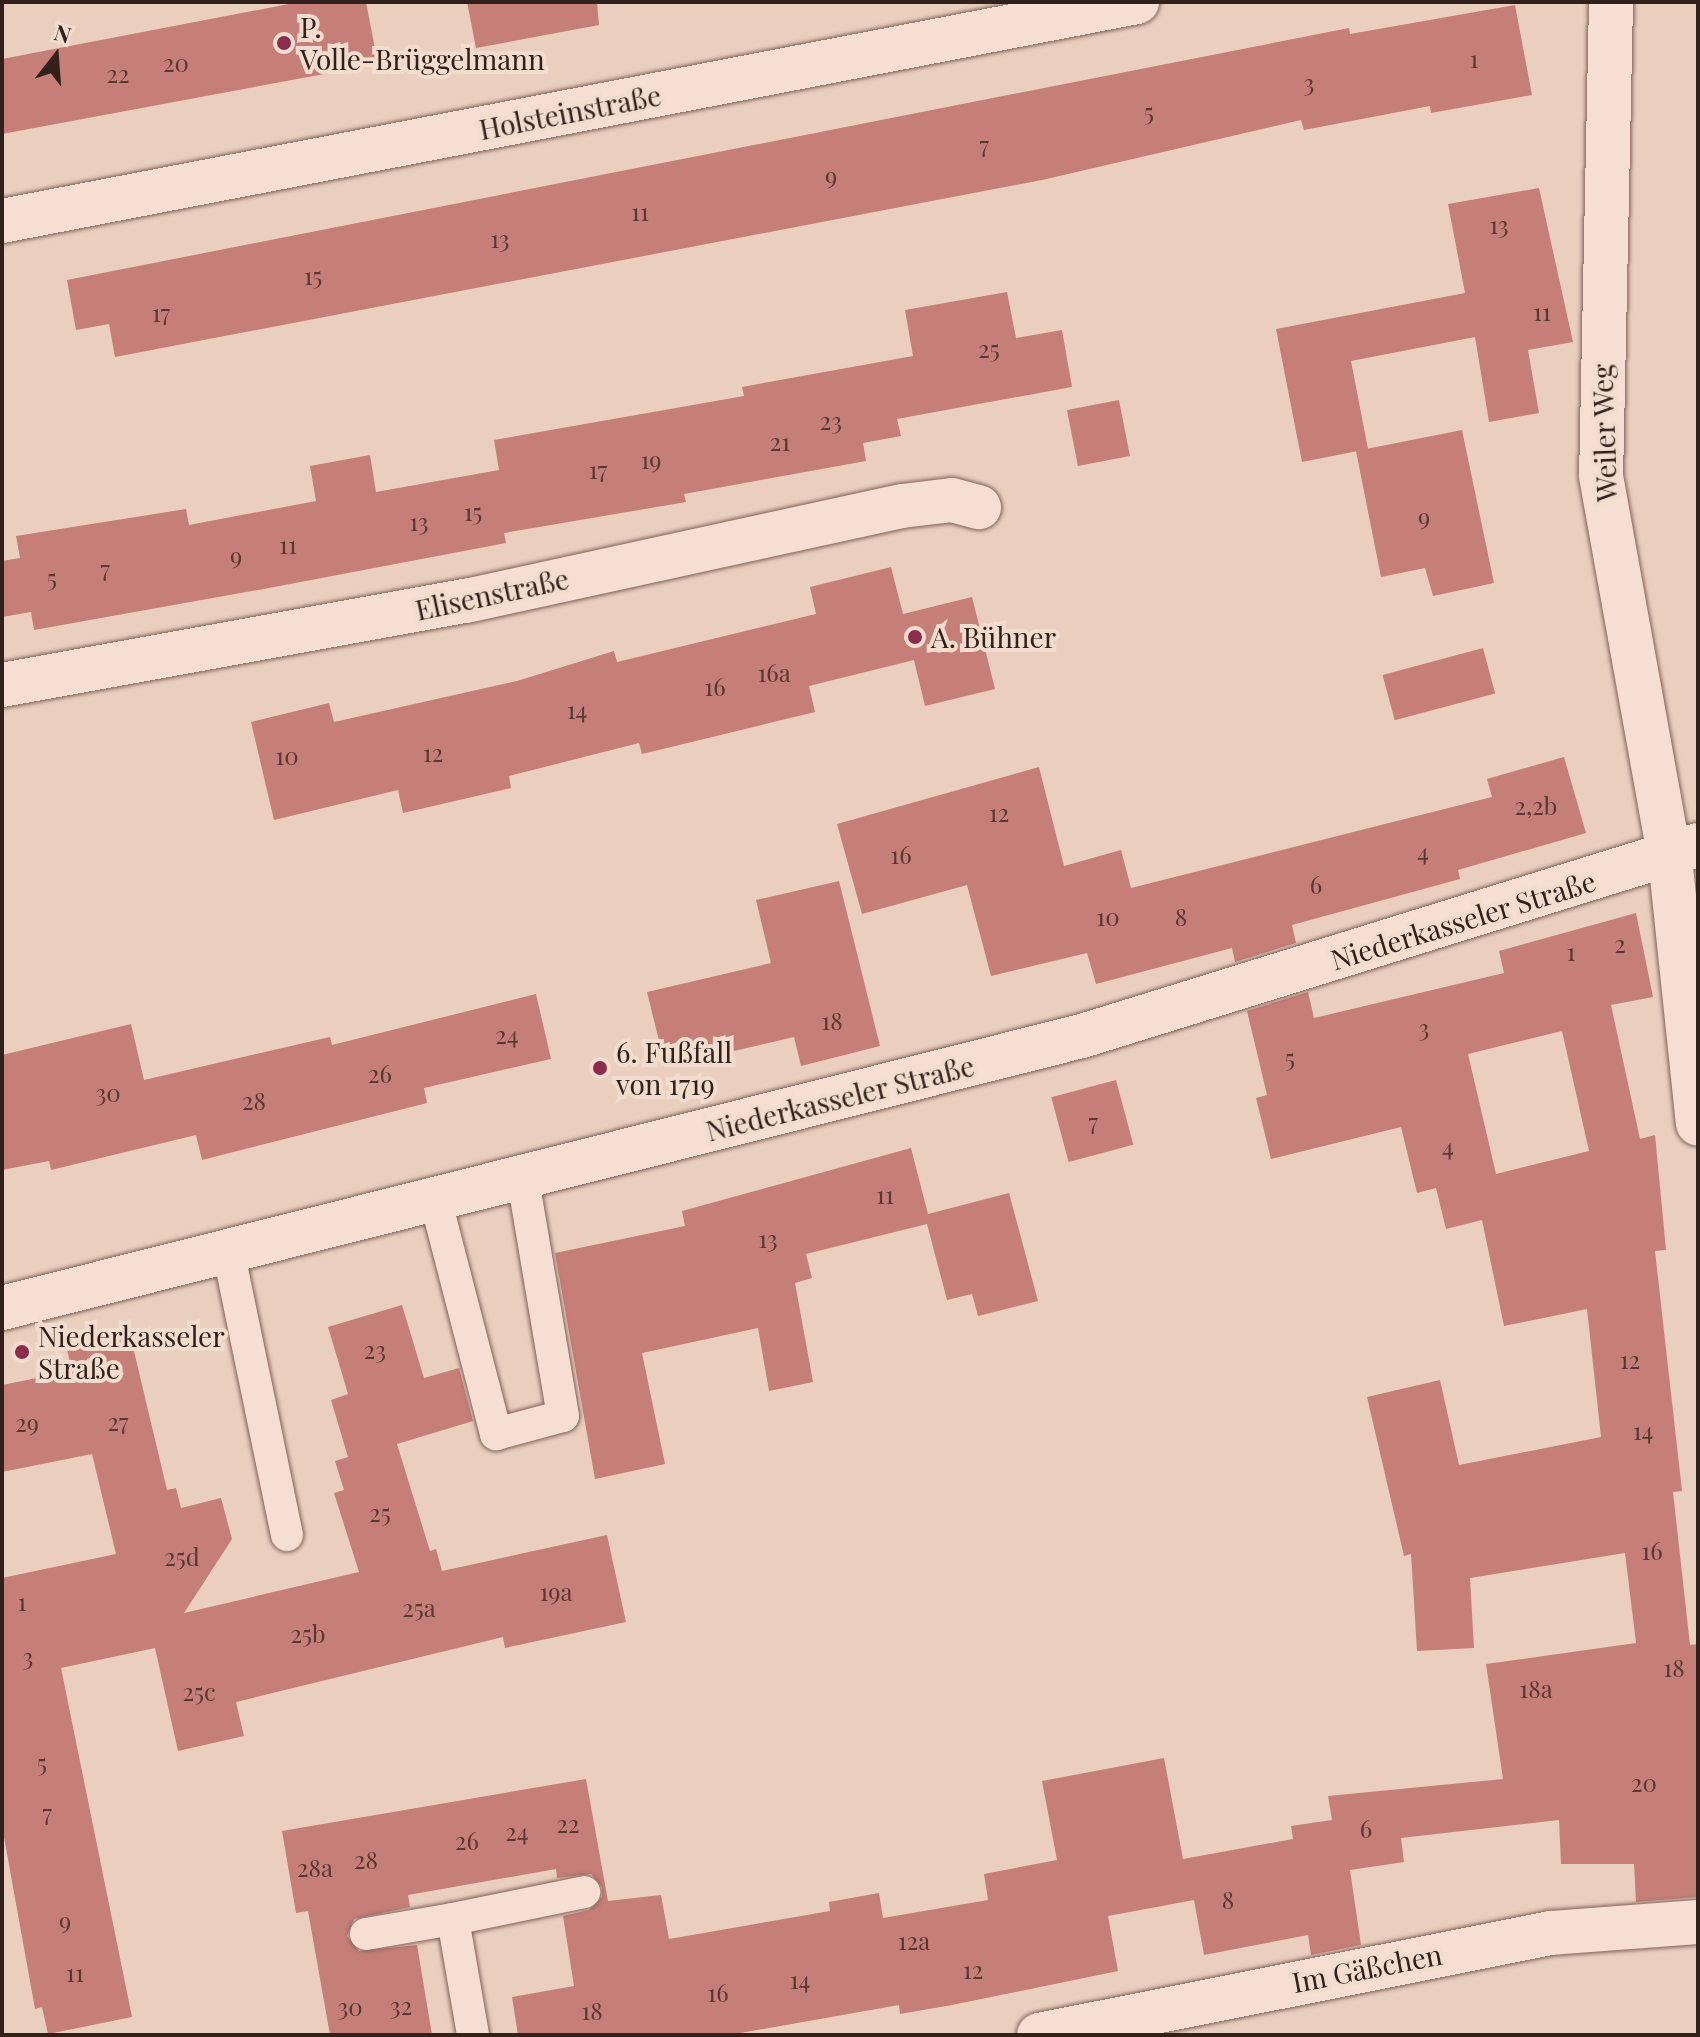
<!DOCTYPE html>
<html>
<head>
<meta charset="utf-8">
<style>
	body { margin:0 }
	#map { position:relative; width:1700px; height:2037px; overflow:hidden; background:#eacfbf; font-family:"Playfair Display",serif }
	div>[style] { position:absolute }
	.building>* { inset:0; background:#c67e78; transform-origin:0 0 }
	.roads { filter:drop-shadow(0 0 2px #816159) drop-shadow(0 0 2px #816159) }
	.lane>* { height:32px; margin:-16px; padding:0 16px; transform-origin:16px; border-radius:16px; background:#f6dfd2 }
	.street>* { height:44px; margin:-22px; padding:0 22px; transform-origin:22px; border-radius:22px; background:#f6dfd2 }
	.secondary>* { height:44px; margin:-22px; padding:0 22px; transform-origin:22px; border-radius:22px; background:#f6dfd2 }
	.dots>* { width:22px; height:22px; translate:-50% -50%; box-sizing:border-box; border:4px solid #f2dcce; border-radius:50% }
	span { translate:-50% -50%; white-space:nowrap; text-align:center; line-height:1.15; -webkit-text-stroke:8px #f2dcce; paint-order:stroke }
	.number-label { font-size:24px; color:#573833 }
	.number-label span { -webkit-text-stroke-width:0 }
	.poi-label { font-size:28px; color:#32201c }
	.left { translate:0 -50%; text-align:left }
	.street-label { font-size:28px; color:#32201c }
	.frame { position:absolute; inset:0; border:4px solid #32201c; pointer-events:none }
	.north { position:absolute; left:16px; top:16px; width:80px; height:80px; -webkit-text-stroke:6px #f2dcce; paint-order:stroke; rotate:17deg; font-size:22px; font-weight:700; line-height:32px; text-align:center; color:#32201c }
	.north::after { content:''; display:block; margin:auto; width:28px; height:36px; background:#32201c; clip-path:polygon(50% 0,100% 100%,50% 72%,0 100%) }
</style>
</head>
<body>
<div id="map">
	<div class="building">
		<i style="clip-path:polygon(299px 2px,366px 2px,378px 64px,2px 134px,2px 59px)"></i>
		<i style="clip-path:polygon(467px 2px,597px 2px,599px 25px,476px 48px)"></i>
		<i style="clip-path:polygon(1515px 5px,1532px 95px,1431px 113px,1430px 106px,1304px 130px,1301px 120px,1042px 180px,115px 357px,109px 324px,76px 330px,67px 280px,1349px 28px,1350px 34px)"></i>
		<i style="clip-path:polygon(1539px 188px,1573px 342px,1528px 350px,1539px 413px,1489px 422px,1475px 337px,1351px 361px,1368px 449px,1302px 462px,1276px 329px,1465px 293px,1448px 204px)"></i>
		<i style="clip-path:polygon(1007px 292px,1016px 338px,1062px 330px,1072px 387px,897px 419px,901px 436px,863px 443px,866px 461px,684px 494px,686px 502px,504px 533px,506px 543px,269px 588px,34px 630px,31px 612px,2px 617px,2px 561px,20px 558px,16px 536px,186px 509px,189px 525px,316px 501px,310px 466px,370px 455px,376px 492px,499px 470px,494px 440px,744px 396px,742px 387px,913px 356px,905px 310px)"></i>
		<i style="left:1119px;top:400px;width:57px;height:53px;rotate:79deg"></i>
		<i style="clip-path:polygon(1462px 430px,1494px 583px,1433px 596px,1425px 568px,1381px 577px,1356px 451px)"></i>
		<i style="clip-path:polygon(891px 567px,903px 614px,972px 597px,995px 689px,925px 706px,914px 660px,809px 686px,815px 712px,642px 754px,639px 743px,509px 776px,511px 788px,403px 813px,398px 790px,274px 820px,251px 722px,329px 703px,334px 722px,517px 681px,614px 651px,617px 662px,816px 614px,810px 587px)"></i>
		<i style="left:1483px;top:648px;width:47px;height:104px;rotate:75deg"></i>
		<i style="clip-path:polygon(1564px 757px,1586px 833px,1458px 870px,1460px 879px,1292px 925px,1296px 943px,1235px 962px,1232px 948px,1096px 984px,1087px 953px,991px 976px,967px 885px,862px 914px,837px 824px,1039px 767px,1064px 866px,1121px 850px,1131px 888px,1492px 797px,1487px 779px)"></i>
		<i style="clip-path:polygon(839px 881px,880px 1046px,801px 1066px,794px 1037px,734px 1051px,731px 1042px,663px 1057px,647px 992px,771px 963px,756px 900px)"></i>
		<i style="clip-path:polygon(evenodd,1636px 913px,1653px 997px,1611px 1005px,1640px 1139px,1655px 1135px,1666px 1250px,1655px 1251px,1682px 1491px,1673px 1492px,1690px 1645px,1698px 1644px,1698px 1897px,1636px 1902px,1634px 1864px,1561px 1864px,1559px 1820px,1401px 1838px,1404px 1862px,1350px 1870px,1361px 1945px,1311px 1955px,1308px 1935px,1204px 1955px,1194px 1900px,1108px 1916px,1118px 1971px,952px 2005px,900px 2014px,899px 2005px,729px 2035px,518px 2035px,512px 1997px,574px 1986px,563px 1916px,589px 1910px,602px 1897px,602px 1887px,591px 1874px,557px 1878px,556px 1869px,408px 1895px,410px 1907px,354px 1919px,347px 1936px,359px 1951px,417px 1945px,432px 2035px,330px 2035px,308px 1911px,296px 1913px,282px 1831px,586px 1779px,608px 1901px,661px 1895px,669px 1939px,830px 1911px,829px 1902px,879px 1893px,883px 1918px,988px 1900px,984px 1874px,1057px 1860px,1042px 1781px,1164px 1758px,1183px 1859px,1293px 1839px,1291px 1826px,1332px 1820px,1328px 1796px,1503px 1779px,1486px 1664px,1636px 1643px,1625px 1553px,1470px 1578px,1474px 1648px,1417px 1651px,1411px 1554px,1404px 1556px,1367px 1397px,1440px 1380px,1459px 1465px,1601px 1437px,1587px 1309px,1504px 1326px,1482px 1220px,1446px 1229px,1436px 1188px,1417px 1193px,1401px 1127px,1271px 1159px,1256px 1098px,1267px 1095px,1247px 1011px,1308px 992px,1314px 1018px,1504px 973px,1499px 951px,1636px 913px,1562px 1031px,1589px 1151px,1496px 1174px,1468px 1054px,1562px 1031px)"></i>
		<i style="clip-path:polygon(536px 994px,551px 1059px,424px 1088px,427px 1103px,202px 1160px,196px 1135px,51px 1170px,49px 1161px,2px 1170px,2px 1055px,131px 1024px,144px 1080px,330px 1037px,332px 1045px)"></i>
		<i style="left:1116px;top:1080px;width:67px;height:67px;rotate:75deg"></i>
		<i style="clip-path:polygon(911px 1148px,928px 1214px,1009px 1193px,1038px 1301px,978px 1316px,972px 1294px,947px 1300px,927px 1224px,806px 1254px,812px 1278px,795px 1283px,813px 1382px,769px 1391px,758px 1328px,642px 1353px,665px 1464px,595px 1479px,555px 1253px,685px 1226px,682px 1211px)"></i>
		<i style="clip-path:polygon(402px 1305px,424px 1378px,459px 1368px,473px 1421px,397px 1444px,430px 1551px,436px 1549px,442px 1571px,607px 1535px,626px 1622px,505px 1648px,503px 1637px,236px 1702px,244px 1736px,178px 1751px,155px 1648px,61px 1668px,132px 2017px,48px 2034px,42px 2007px,35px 2009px,2px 1826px,2px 1578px,116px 1554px,92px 1454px,2px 1472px,2px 1385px,72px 1371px,65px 1341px,128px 1326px,167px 1490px,176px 1488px,181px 1508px,221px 1498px,232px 1539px,184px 1613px,359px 1572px,334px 1493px,344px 1490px,335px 1461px,348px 1457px,331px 1400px,348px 1394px,328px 1327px)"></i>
	</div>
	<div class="roads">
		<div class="lane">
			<i style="left:436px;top:1202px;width:240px;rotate:75.5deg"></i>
			<i style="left:496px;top:1434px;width:69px;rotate:-15deg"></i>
			<i style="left:563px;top:1416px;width:240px;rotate:-99.6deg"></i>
			<i style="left:229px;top:1255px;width:286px;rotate:78.3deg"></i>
			<i style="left:453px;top:1919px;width:134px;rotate:-11.6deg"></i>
			<i style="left:366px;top:1934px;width:88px;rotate:-9.8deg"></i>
			<i style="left:453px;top:1919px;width:118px;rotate:80.2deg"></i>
		</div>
		<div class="street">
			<i style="left:1611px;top:2px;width:474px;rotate:91.2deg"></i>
			<i style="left:1601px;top:476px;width:388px;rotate:79.8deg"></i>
			<i style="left:1670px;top:858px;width:267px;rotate:84deg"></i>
			<i style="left:2px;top:221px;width:1156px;rotate:-10.92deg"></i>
			<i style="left:2px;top:685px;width:472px;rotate:-10.3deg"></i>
			<i style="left:466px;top:601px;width:446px;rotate:-12.3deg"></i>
			<i style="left:902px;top:506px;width:50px;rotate:-6.8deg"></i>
			<i style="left:952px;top:500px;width:28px;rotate:15deg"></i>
			<i style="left:1039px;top:2035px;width:522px;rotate:-11.27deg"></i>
			<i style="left:1551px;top:1933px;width:147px;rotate:-4.3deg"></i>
		</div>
		<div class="secondary">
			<i style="left:2px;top:1308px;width:1114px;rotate:-14.14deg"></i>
			<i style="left:1082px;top:1036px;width:645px;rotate:-17.23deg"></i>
		</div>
	</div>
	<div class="dots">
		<i style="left:284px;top:43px;background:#8c2d4e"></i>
		<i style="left:915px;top:637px;background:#8c2d4e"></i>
		<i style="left:600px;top:1068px;background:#8c2d4e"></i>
		<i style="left:22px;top:1352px;background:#8c2d4e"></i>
	</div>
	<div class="number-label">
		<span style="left:1474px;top:59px">1</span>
		<span style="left:176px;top:63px">20</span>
		<span style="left:118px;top:74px">22</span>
		<span style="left:1309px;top:83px">3</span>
		<span style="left:1149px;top:112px">5</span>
		<span style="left:984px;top:145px">7</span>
		<span style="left:831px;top:176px">9</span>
		<span style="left:640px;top:212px">11</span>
		<span style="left:1499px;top:225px">13</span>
		<span style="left:500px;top:239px">13</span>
		<span style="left:313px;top:276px">15</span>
		<span style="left:1542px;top:312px">11</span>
		<span style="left:161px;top:313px">17</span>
		<span style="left:989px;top:349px">25</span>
		<span style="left:831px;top:421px">23</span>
		<span style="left:780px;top:442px">21</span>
		<span style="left:651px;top:460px">19</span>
		<span style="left:598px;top:470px">17</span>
		<span style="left:473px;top:512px">15</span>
		<span style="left:1424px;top:517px">9</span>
		<span style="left:419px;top:522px">13</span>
		<span style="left:288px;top:545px">11</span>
		<span style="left:236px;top:556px">9</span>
		<span style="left:105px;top:569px">7</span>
		<span style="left:52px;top:578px">5</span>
		<span style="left:774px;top:673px">16a</span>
		<span style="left:715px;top:687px">16</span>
		<span style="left:577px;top:710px">14</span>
		<span style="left:433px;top:753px">12</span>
		<span style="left:287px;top:756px">10</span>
		<span style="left:1536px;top:806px">2,2b</span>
		<span style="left:999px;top:813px">12</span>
		<span style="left:1423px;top:852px">4</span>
		<span style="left:901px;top:855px">16</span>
		<span style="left:1316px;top:885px">6</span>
		<span style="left:1108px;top:917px">10</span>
		<span style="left:1181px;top:917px">8</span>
		<span style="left:1620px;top:944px">2</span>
		<span style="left:1571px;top:952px">1</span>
		<span style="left:832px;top:1021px">18</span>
		<span style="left:1424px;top:1028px">3</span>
		<span style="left:507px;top:1035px">24</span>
		<span style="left:1290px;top:1058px">5</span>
		<span style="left:380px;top:1074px">26</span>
		<span style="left:108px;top:1093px">30</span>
		<span style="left:254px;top:1101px">28</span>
		<span style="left:1093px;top:1122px">7</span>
		<span style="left:1448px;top:1147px">4</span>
		<span style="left:885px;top:1195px">11</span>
		<span style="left:768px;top:1239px">13</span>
		<span style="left:375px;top:1350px">23</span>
		<span style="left:1630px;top:1360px">12</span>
		<span style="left:118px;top:1422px">27</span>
		<span style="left:27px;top:1423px">29</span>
		<span style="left:1643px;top:1431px">14</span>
		<span style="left:380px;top:1513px">25</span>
		<span style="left:1652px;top:1551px">16</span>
		<span style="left:182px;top:1557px">25d</span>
		<span style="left:556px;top:1592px">19a</span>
		<span style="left:22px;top:1602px">1</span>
		<span style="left:419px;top:1608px">25a</span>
		<span style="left:308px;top:1634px">25b</span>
		<span style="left:28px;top:1657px">3</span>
		<span style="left:1674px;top:1668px">18</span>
		<span style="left:1536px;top:1689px">18a</span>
		<span style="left:199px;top:1692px">25c</span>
		<span style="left:42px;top:1763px">5</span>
		<span style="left:1644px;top:1783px">20</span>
		<span style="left:47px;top:1813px">7</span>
		<span style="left:568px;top:1824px">22</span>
		<span style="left:1366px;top:1829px">6</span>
		<span style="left:517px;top:1832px">24</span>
		<span style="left:467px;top:1841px">26</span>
		<span style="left:366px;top:1860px">28</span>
		<span style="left:315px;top:1868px">28a</span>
		<span style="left:1228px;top:1900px">8</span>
		<span style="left:65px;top:1921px">9</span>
		<span style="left:914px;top:1941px">12a</span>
		<span style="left:973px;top:1970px">12</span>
		<span style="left:75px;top:1973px">11</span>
		<span style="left:800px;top:1980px">14</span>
		<span style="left:718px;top:1993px">16</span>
		<span style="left:401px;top:2006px">32</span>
		<span style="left:350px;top:2007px">30</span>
		<span style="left:592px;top:2011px">18</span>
	</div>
	<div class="poi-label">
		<span class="left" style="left:300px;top:43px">P.<br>Volle-Brüggelmann</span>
		<span class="left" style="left:931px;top:637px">A. Bühner</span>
		<span class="left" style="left:616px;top:1068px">6. Fußfall<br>von 1719</span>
		<span class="left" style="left:38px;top:1352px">Niederkasseler<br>Straße</span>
	</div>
	<div class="street-label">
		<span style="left:570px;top:112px;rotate:-11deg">Holsteinstraße</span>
		<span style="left:1604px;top:433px;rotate:-92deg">Weiler Weg</span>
		<span style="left:492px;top:594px;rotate:-12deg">Elisenstraße</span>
		<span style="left:1463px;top:920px;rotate:-17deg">Niederkasseler Straße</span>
		<span style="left:840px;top:1098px;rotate:-14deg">Niederkasseler Straße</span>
		<span style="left:1367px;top:1968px;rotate:-11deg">Im Gäßchen</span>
	</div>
	<div class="frame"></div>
	<div class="north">N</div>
</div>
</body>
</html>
